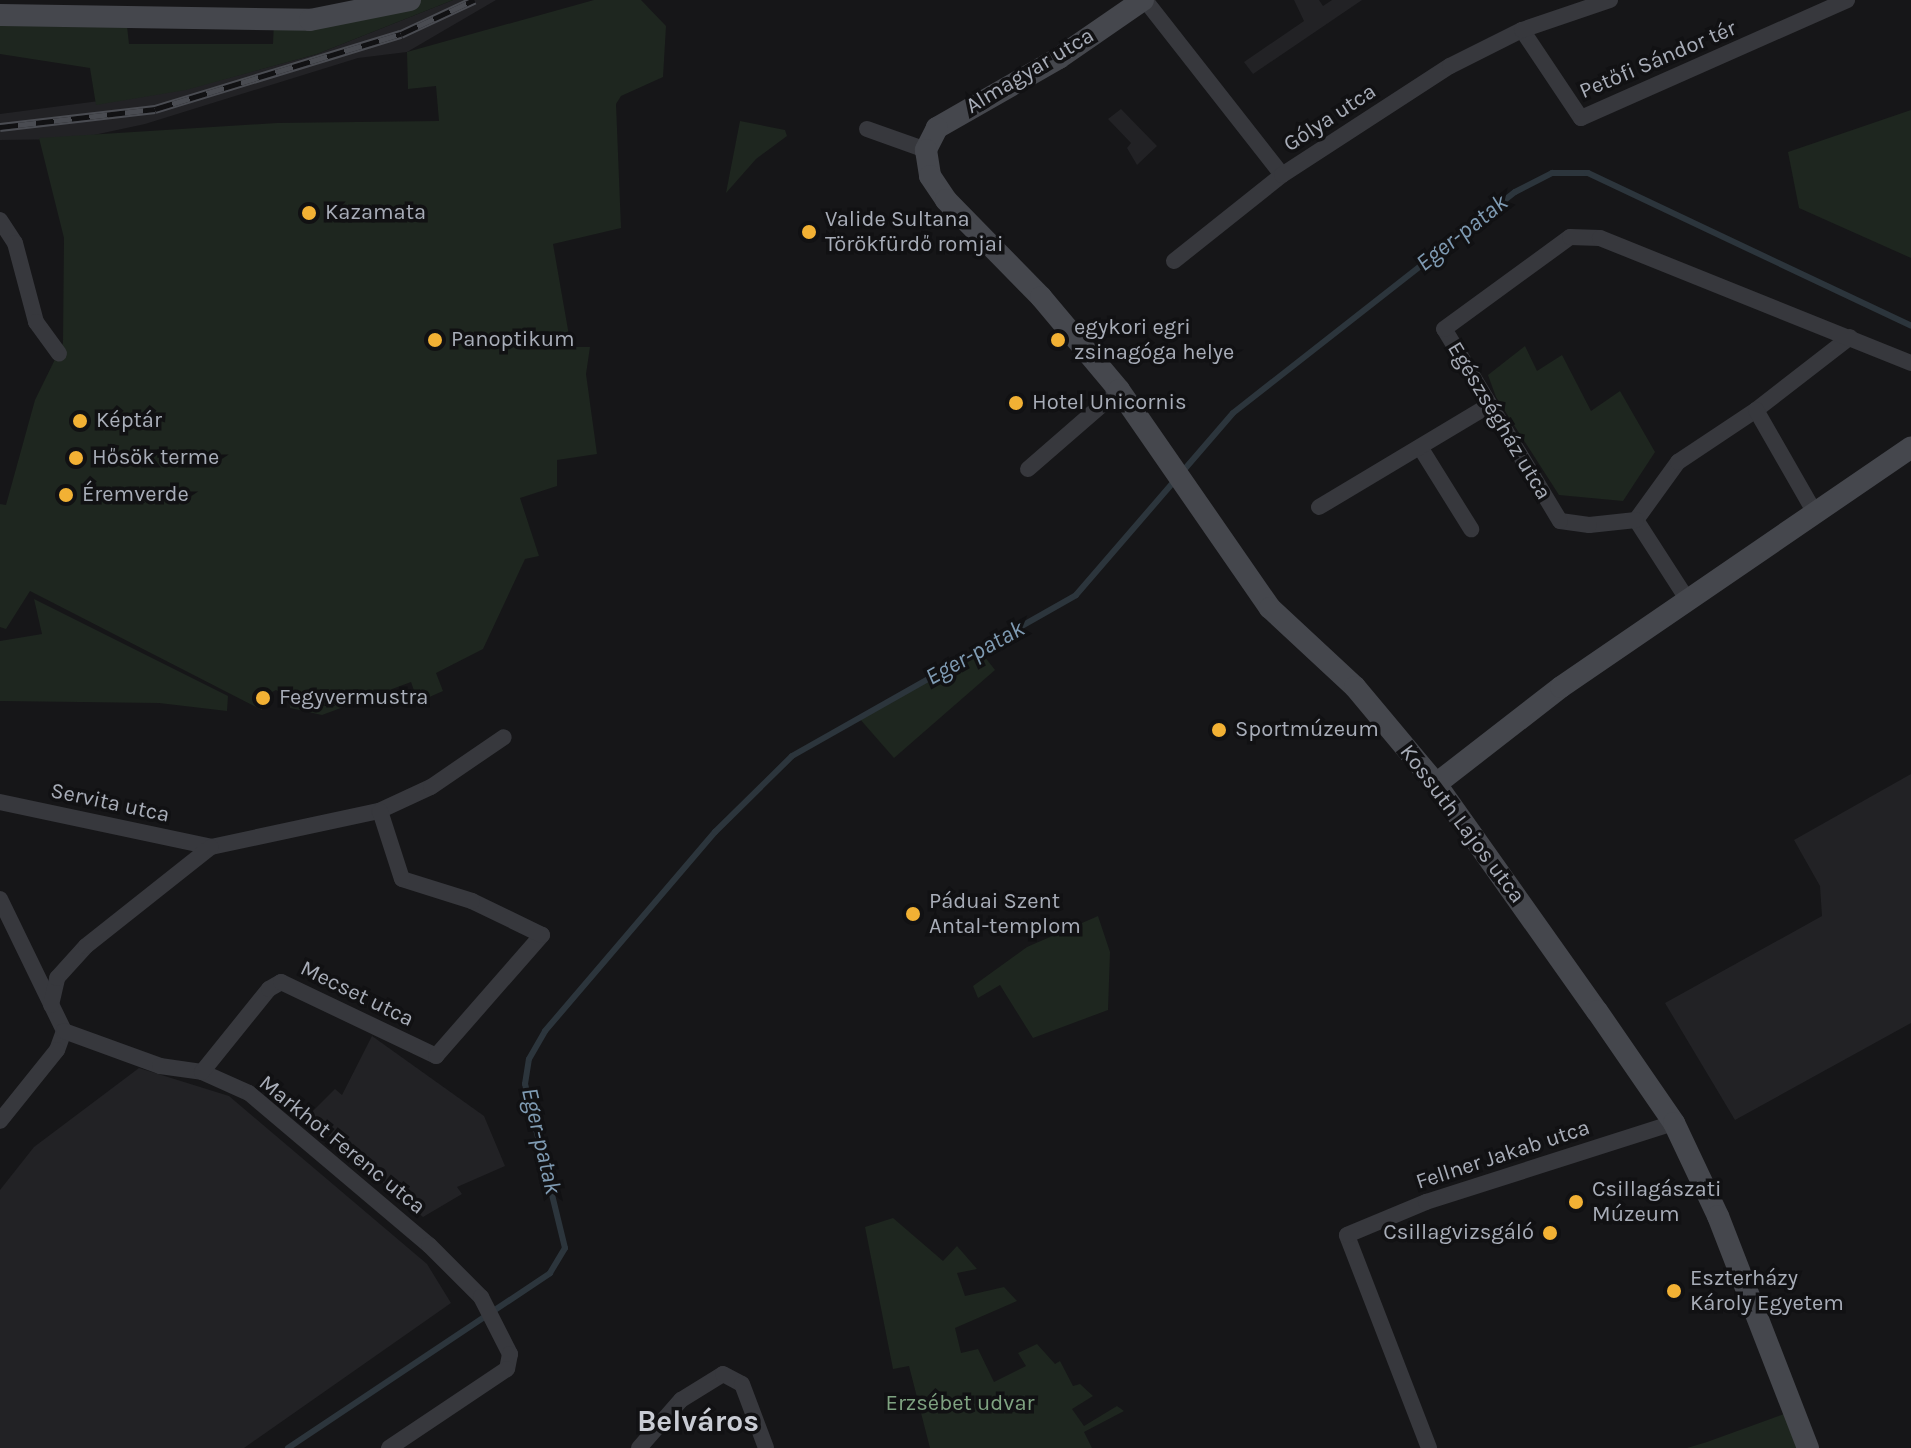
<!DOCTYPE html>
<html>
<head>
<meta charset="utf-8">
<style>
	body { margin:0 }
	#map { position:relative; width:1911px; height:1448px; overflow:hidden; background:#161618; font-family:Karla,sans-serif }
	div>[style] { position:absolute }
	.built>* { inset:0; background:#222225 }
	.green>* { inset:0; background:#1e261f }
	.stream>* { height:6px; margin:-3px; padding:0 3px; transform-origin:3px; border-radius:3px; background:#2c353c }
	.street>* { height:16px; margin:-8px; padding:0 8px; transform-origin:8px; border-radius:8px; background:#37383d }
	.secondary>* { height:22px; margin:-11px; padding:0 11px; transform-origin:11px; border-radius:11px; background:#45474d }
	.rail>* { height:9px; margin-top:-4.5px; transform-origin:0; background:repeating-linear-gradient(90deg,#111113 0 18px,#4a4c52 0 36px); box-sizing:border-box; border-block:2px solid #4a4c52 }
	.dots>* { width:22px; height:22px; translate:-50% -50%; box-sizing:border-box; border:4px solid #111113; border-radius:50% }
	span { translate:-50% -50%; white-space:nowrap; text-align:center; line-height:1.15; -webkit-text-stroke:7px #111113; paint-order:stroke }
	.street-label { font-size:22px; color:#a8adb8 }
	.poi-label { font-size:22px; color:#a8adb8 }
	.left { translate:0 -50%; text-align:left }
	.right { translate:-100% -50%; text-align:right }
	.park-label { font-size:22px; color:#7fa381 }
	.water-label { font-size:24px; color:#7f9bb3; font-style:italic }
	.district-label { font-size:30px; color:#c9ccd4; font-weight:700 }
</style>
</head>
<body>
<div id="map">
	<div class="built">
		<i style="clip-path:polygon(453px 0,496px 0,407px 52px,358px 58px,145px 124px,75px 139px,0 140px,0 114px,183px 90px,317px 54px)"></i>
		<i style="clip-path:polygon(1294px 0,1319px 0,1323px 6px,1332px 0,1362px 0,1253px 74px,1244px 62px,1304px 21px)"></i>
		<i style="clip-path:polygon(1121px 109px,1157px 146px,1137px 165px,1127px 148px,1131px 143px,1108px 119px)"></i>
		<i style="clip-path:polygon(1911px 774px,1911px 1023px,1735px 1120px,1665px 1003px,1822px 916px,1820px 886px,1794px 840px)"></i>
		<i style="clip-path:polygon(372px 1036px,484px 1116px,505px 1166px,457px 1187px,462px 1194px,423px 1217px,307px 1117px,335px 1089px,342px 1095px)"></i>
		<i style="clip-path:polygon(139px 1068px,229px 1096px,427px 1264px,451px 1303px,244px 1448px,0 1448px,0 1190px,34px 1147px)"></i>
	</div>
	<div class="green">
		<i style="clip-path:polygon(410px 0,453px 0,317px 54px,186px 90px,96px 105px,90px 68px,0 54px,0 15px,126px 17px,129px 44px,273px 44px,274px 20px)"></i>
		<i style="clip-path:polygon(594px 0,641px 0,666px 26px,663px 77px,621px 96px,616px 104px,621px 228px,553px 244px,571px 347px,590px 347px,586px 374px,597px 454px,557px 460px,557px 486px,520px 498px,539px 556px,525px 559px,483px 649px,436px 673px,443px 691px,418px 702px,411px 682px,322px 715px,290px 708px,289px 698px,276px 690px,264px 696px,262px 710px,30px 591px,6px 629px,0 627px,0 504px,6px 505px,35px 400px,63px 343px,64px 238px,39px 138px,277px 123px,439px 121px,436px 86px,408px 89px,407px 52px)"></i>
		<i style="clip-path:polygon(1911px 110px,1911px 258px,1799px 208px,1788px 152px)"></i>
		<i style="clip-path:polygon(740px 121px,785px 130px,787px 136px,756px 159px,726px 193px)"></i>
		<i style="clip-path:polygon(1525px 346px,1537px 371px,1562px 355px,1591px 411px,1620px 391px,1655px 452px,1623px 501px,1559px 495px,1496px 397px,1488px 375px)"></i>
		<i style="clip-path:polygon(34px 599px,228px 696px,227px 711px,159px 703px,0 701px,0 641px,42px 634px)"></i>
		<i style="clip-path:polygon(981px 652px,995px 670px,894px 758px,859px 718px)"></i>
		<i style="clip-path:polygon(1098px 916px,1110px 952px,1108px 1010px,1033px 1038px,1000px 985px,978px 998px,973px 986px,1027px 947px)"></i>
		<i style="clip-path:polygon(893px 1218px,943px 1261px,957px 1246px,977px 1269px,957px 1273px,965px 1296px,1004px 1287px,1017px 1301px,955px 1328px,961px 1353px,978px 1349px,994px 1382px,1026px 1366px,1018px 1353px,1037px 1344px,1055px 1364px,1060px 1361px,1073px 1386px,1080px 1384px,1093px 1396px,1072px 1409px,1084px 1426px,1117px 1406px,1124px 1411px,1084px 1432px,1092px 1448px,930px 1448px,909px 1366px,893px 1369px,865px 1227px)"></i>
		<i style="clip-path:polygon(1784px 1414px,1808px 1448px,1687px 1448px,1707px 1442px)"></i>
	</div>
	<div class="stream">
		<i style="left:288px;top:1448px;width:315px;rotate:-33.7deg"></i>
		<i style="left:550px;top:1273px;width:29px;rotate:-59deg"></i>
		<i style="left:565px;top:1248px;width:169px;rotate:-103.7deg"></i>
		<i style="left:525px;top:1084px;width:25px;rotate:-81deg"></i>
		<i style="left:529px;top:1059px;width:32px;rotate:-60deg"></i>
		<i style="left:545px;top:1031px;width:262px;rotate:-49.5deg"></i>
		<i style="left:715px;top:832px;width:108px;rotate:-44.6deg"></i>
		<i style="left:792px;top:756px;width:326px;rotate:-29.5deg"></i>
		<i style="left:1076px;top:595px;width:240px;rotate:-49.2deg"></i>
		<i style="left:1233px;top:413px;width:358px;rotate:-38.1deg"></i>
		<i style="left:1515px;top:192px;width:42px;rotate:-27.2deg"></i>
		<i style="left:1552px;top:173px;width:36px"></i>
		<i style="left:1588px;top:173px;width:357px;rotate:25.3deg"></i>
	</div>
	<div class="street">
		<i style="left:1145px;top:0;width:222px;rotate:51.9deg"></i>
		<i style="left:1522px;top:30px;width:106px;rotate:56.2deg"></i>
		<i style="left:1581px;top:118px;width:291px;rotate:-23.9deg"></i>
		<i style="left:867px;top:129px;width:63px;rotate:19.6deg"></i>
		<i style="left:0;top:220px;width:27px;rotate:57deg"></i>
		<i style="left:15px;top:243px;width:82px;rotate:75.1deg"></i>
		<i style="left:36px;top:322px;width:39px;rotate:54deg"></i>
		<i style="left:1174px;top:261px;width:138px;rotate:-38.5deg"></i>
		<i style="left:1282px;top:175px;width:200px;rotate:-33deg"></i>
		<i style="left:1450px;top:66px;width:80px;rotate:-26.6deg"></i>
		<i style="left:1522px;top:30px;width:93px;rotate:-18.8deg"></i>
		<i style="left:1756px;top:410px;width:119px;rotate:-37.8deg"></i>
		<i style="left:1420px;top:447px;width:97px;rotate:58.1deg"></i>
		<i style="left:1028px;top:469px;width:121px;rotate:-41deg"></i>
		<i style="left:1319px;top:507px;width:197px;rotate:-30.9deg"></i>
		<i style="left:1636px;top:520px;width:72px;rotate:-54.1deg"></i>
		<i style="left:1678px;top:462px;width:94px;rotate:-33.7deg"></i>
		<i style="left:1756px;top:410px;width:119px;rotate:60.2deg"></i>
		<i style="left:1687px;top:599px;width:94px;rotate:-122.8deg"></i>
		<i style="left:1636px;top:520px;width:47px;rotate:173.9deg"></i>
		<i style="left:1589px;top:525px;width:29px;rotate:-172deg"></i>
		<i style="left:1560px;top:521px;width:224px;rotate:-121.1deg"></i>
		<i style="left:1444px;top:329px;width:156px;rotate:-36.1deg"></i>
		<i style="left:1570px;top:237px;width:30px;rotate:2deg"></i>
		<i style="left:1600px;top:238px;width:335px;rotate:21.9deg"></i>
		<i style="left:0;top:802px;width:216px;rotate:12deg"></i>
		<i style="left:211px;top:847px;width:172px;rotate:-12.1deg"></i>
		<i style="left:379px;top:811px;width:57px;rotate:-24.8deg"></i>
		<i style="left:431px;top:787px;width:88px;rotate:-34.4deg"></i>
		<i style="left:0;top:899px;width:147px;rotate:64.1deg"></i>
		<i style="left:64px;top:1031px;width:20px;rotate:110deg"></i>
		<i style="left:57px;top:1050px;width:91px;rotate:128.8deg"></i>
		<i style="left:51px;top:1005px;width:28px;rotate:-77deg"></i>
		<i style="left:57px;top:978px;width:43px;rotate:-47.8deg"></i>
		<i style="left:86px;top:946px;width:159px;rotate:-38.4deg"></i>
		<i style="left:64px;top:1031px;width:102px;rotate:20deg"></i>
		<i style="left:160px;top:1066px;width:42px;rotate:8.1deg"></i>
		<i style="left:202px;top:1072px;width:51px;rotate:24.1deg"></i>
		<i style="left:249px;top:1093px;width:236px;rotate:40.2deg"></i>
		<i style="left:429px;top:1245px;width:74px;rotate:45deg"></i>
		<i style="left:481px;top:1297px;width:64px;rotate:63deg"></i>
		<i style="left:510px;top:1354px;width:15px;rotate:101deg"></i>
		<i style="left:507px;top:1369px;width:142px;rotate:146.2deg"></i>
		<i style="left:202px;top:1072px;width:107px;rotate:-51.1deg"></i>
		<i style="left:269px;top:989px;width:14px;rotate:-30deg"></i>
		<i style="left:281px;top:982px;width:172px;rotate:25.5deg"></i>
		<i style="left:436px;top:1056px;width:161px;rotate:-48.8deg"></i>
		<i style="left:542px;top:935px;width:78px;rotate:-154.1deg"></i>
		<i style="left:472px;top:901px;width:73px;rotate:-162.6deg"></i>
		<i style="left:402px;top:879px;width:71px;rotate:-107.9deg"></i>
		<i style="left:639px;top:1448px;width:64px;rotate:-48.8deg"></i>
		<i style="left:681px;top:1400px;width:49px;rotate:-31.8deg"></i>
		<i style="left:723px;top:1374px;width:21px;rotate:28deg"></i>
		<i style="left:742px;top:1384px;width:68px;rotate:69.4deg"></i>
		<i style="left:1429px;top:1448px;width:228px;rotate:-111.1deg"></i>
		<i style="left:1347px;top:1235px;width:86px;rotate:-22.7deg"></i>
		<i style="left:1426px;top:1202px;width:260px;rotate:-17.7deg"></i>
	</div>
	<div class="secondary">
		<i style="left:1143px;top:0;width:102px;rotate:145.4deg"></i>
		<i style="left:1059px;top:58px;width:141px;rotate:150.2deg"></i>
		<i style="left:937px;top:128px;width:25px;rotate:117deg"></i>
		<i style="left:926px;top:150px;width:26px;rotate:81deg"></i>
		<i style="left:930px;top:176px;width:29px;rotate:56deg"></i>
		<i style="left:946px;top:200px;width:136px;rotate:45.6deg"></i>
		<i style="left:1041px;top:297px;width:121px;rotate:50deg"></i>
		<i style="left:1119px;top:390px;width:265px;rotate:55.3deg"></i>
		<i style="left:1270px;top:608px;width:116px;rotate:42.9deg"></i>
		<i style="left:1355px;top:687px;width:126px;rotate:50.1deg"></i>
		<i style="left:1436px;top:784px;width:278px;rotate:54.7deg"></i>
		<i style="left:1597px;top:1011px;width:136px;rotate:55.5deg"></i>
		<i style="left:1674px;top:1123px;width:103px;rotate:64.7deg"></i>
		<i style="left:1718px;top:1216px;width:249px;rotate:68.8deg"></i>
		<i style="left:0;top:15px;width:310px;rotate:0.9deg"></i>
		<i style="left:310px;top:20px;width:102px;rotate:-11.3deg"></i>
		<i style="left:1436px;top:784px;width:158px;rotate:-37.8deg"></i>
		<i style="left:1561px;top:687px;width:424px;rotate:-34.4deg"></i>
	</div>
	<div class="rail">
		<i style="left:0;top:127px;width:156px;rotate:-6.6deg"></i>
		<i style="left:155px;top:109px;width:257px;rotate:-17deg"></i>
		<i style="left:401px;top:34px;width:81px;rotate:-25deg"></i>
	</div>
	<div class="dots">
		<i style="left:309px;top:213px;background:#f2b134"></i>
		<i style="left:809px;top:232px;background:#f2b134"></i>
		<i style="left:435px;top:340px;background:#f2b134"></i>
		<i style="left:1058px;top:340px;background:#f2b134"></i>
		<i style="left:1016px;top:403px;background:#f2b134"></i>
		<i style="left:80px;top:421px;background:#f2b134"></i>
		<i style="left:76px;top:458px;background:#f2b134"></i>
		<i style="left:66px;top:495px;background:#f2b134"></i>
		<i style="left:263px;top:698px;background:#f2b134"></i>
		<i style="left:1219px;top:730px;background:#f2b134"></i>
		<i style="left:913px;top:914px;background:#f2b134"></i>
		<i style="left:1576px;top:1202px;background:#f2b134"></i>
		<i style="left:1550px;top:1233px;background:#f2b134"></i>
		<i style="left:1674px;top:1291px;background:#f2b134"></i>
	</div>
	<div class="street-label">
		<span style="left:1658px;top:60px;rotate:-23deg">Petőfi Sándor tér</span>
		<span style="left:1030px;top:71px;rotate:-31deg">Almagyar utca</span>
		<span style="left:1330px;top:118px;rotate:-33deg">Gólya utca</span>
		<span style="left:1499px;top:421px;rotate:59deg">Egészségház utca</span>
		<span style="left:110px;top:803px;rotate:12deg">Servita utca</span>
		<span style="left:1462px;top:824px;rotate:53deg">Kossuth Lajos utca</span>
		<span style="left:357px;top:994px;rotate:26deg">Mecset utca</span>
		<span style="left:342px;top:1145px;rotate:39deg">Markhot Ferenc utca</span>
		<span style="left:1503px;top:1155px;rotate:-18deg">Fellner Jakab utca</span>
	</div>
	<div class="poi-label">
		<span class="left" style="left:325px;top:213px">Kazamata</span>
		<span class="left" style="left:825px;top:232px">Valide Sultana<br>Törökfürdő romjai</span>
		<span class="left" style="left:1074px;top:340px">egykori egri<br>zsinagóga helye</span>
		<span class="left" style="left:451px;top:340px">Panoptikum</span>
		<span class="left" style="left:1032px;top:403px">Hotel Unicornis</span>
		<span class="left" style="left:96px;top:421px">Képtár</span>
		<span class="left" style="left:92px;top:458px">Hősök terme</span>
		<span class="left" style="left:82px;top:495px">Éremverde</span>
		<span class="left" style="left:279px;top:698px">Fegyvermustra</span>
		<span class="left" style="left:1235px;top:730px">Sportmúzeum</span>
		<span class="left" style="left:929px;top:914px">Páduai Szent<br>Antal-templom</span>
		<span class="left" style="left:1592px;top:1202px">Csillagászati<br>Múzeum</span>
		<span class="right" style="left:1534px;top:1233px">Csillagvizsgáló</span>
		<span class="left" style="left:1690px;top:1291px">Eszterházy<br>Károly Egyetem</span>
	</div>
	<div class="park-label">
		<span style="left:960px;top:1404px">Erzsébet udvar</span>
	</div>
	<div class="water-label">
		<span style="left:1462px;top:233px;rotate:-38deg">Eger-patak</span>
		<span style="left:975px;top:653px;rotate:-29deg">Eger-patak</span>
		<span style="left:541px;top:1141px;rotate:77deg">Eger-patak</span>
	</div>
	<div class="district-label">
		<span style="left:698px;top:1421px">Belváros</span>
	</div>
</div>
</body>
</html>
